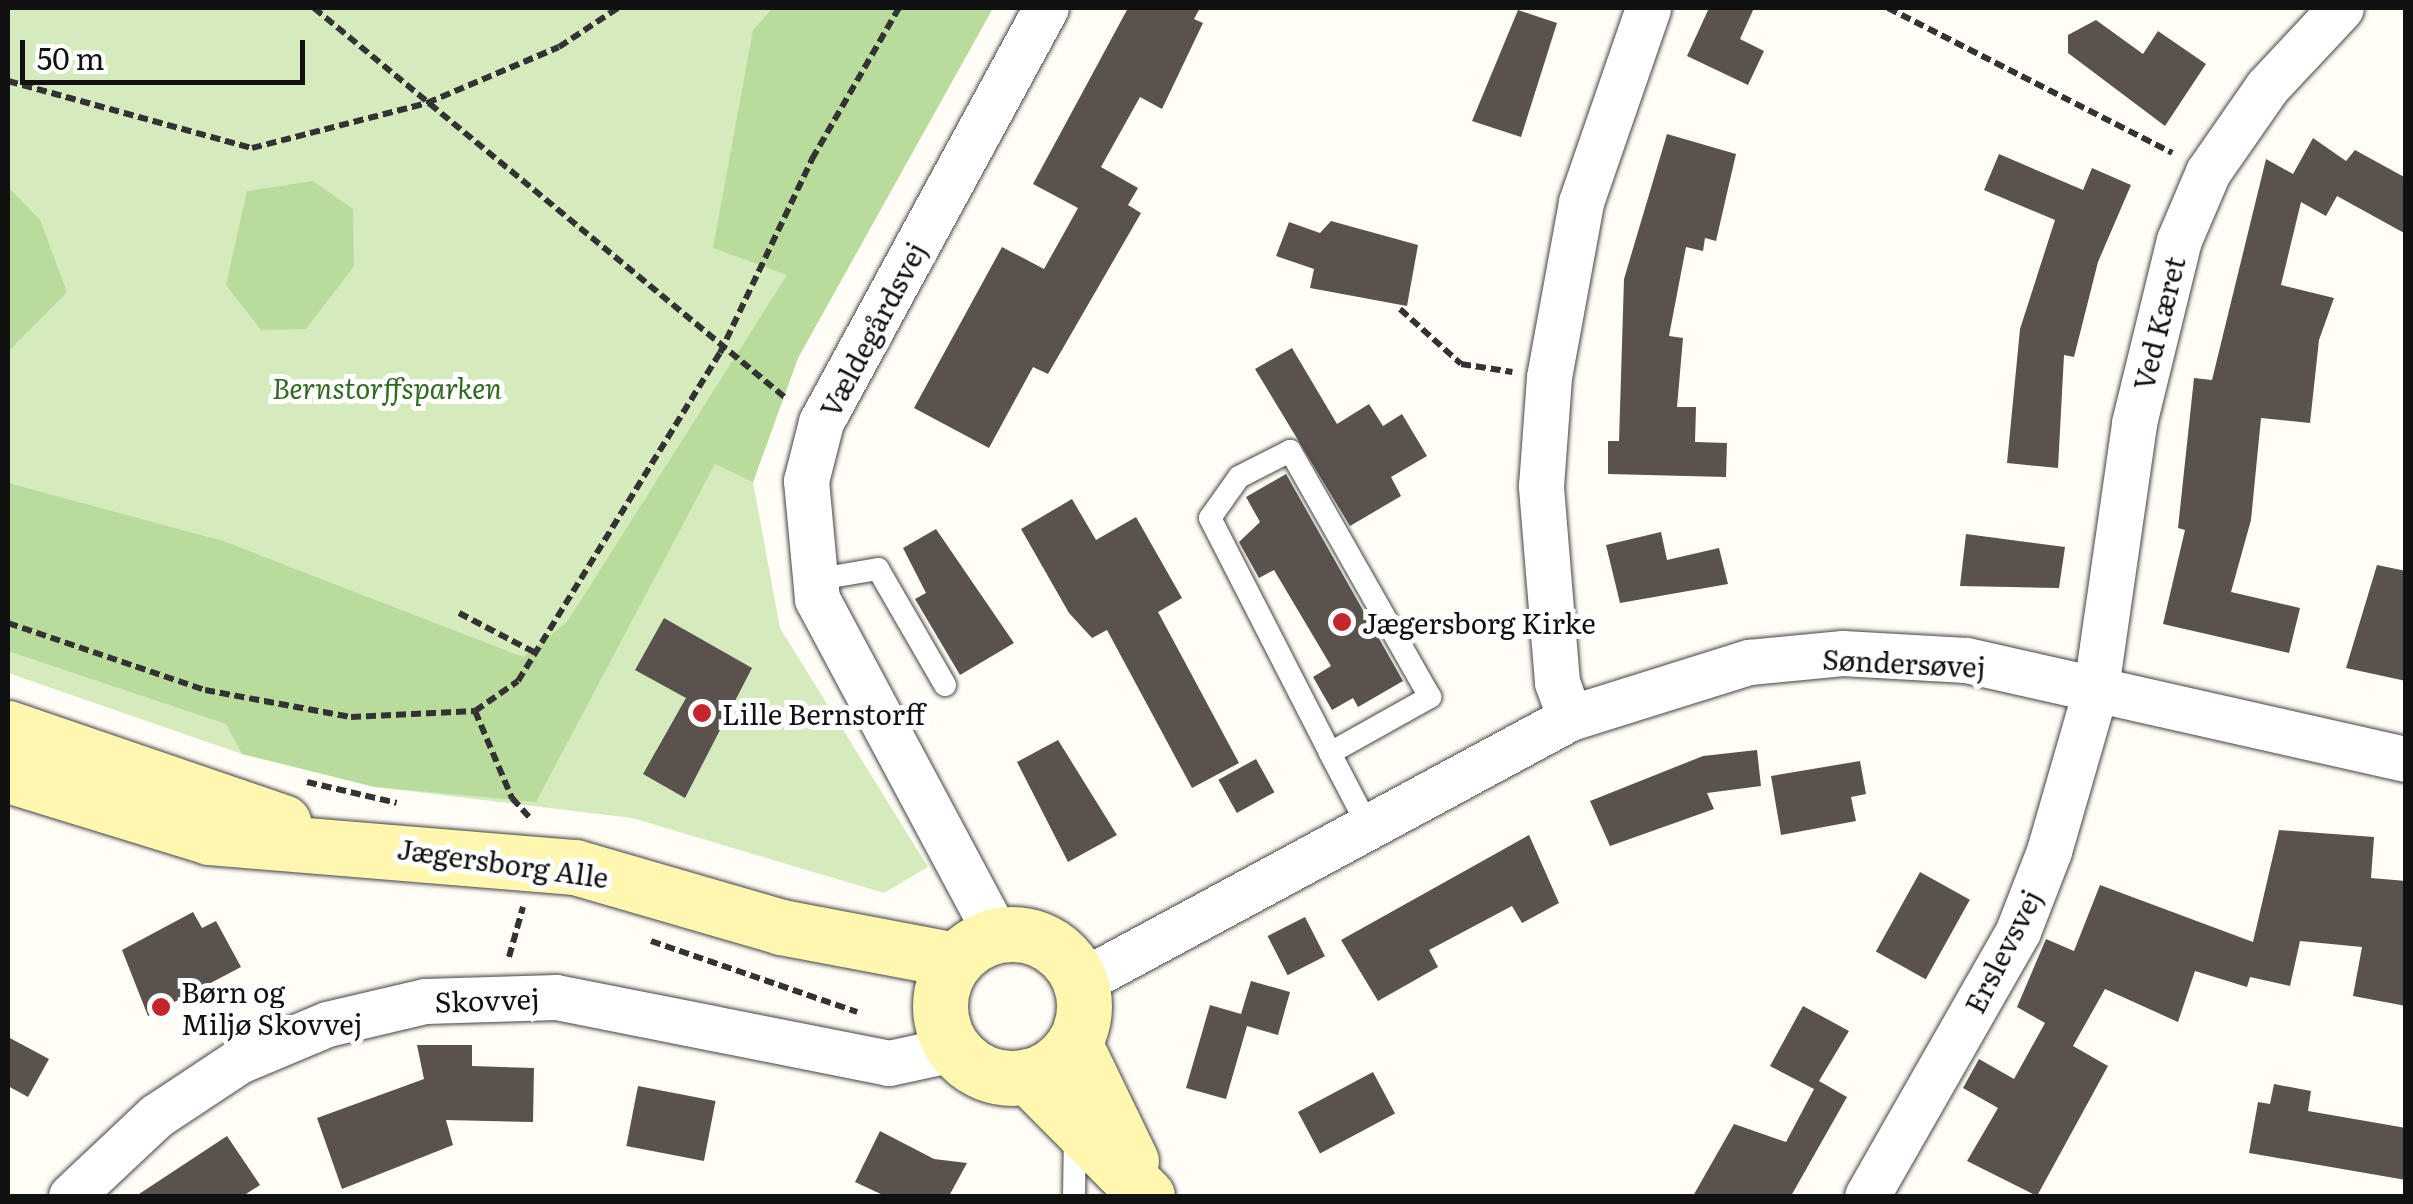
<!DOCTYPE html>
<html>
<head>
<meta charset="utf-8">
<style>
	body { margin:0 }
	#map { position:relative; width:2413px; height:1204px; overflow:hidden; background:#fffdf5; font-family:Literata,serif }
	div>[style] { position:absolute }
	.green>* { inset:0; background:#d5ebbd }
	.forest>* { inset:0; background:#b9dc9c }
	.building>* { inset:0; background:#5a524d; transform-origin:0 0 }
	.path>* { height:6px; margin-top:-3px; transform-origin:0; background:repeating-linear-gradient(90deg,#333 0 10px,transparent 0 15px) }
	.roads { filter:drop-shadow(0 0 2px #444) drop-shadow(0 0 2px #444) }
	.lane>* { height:22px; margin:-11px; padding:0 11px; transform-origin:11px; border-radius:11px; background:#fff }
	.street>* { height:45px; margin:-22.5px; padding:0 22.5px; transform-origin:22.5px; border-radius:22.5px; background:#fff }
	.secondary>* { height:55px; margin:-27.5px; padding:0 27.5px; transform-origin:27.5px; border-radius:27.5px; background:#fff6b0 }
	.secondary>.ring { margin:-27.5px; padding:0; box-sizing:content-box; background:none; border:55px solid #fff6b0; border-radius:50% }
	.dots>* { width:28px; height:28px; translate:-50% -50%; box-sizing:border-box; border:5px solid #fff; border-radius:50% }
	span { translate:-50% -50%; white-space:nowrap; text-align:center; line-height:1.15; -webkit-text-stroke:10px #fff; paint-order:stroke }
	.street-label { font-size:28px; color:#111 }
	.park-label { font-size:28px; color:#2f6b1f; font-style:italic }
	.poi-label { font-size:28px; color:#111 }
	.left { translate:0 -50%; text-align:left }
	.frame { position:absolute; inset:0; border:10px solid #111; pointer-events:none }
	.scale { position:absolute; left:20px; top:40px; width:285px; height:45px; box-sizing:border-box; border:5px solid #111; border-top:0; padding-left:12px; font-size:30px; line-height:35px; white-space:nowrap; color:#111; -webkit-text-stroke:8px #fff; paint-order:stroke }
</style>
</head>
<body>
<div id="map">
	<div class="green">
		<i style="clip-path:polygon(8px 8px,993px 8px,798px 358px,753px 482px,780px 628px,928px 867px,884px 893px,632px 818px,375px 787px,242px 754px,8px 673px)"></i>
	</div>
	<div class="forest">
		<i style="clip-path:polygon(773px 8px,993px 8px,798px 358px,753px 482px,715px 464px,536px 802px,375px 787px,242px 754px,226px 724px,8px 651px,8px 483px,223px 541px,523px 657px,567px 622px,787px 275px,713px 248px,753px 30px)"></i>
		<i style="clip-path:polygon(313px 181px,353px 209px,354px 266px,306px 329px,261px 330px,226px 285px,247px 191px)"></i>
		<i style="clip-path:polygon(8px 187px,40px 220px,67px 292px,8px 352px)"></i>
	</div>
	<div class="building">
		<i style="clip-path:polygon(1128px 8px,1200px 8px,1194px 19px,1203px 23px,1162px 109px,1140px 97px,1101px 167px,1138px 188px,1128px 205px,1141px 213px,1048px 374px,1033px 367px,989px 448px,914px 408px,1002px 247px,1044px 269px,1078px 208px,1033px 184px)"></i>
		<i style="clip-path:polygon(1709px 8px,1754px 8px,1740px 39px,1764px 51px,1748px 85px,1687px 56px)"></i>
		<i style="clip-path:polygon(1518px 10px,1557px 23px,1521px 137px,1472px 121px)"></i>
		<i style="clip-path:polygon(2096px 20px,2143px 54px,2158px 31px,2206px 64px,2165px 126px,2068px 53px,2068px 35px)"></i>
		<i style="clip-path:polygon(1667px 134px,1736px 154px,1716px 241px,1705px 238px,1703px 251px,1686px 247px,1669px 336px,1683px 338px,1677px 407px,1696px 407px,1695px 442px,1727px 443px,1726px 477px,1608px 474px,1608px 441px,1619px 441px,1624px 279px)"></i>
		<i style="clip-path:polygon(2313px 138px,2346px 161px,2355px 150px,2406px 178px,2406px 234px,2337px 196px,2326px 216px,2301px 202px,2281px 285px,2334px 298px,2319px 340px,2310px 423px,2261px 418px,2251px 520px,2231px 592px,2300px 608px,2289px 653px,2163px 624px,2185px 530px,2178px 528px,2194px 378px,2212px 380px,2266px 159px,2293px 174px)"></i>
		<i style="clip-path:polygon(1999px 154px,2083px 190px,2092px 168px,2131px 185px,2098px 262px,2074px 357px,2064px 355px,2058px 468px,2007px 463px,2020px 329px,2055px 220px,1984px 190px)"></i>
		<i style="clip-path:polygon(1331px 221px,1418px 245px,1407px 306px,1310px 288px,1314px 269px,1276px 256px,1289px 222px,1320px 233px)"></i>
		<i style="clip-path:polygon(1292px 348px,1337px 424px,1369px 404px,1383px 426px,1402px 414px,1427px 456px,1391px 477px,1401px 496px,1350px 526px,1255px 369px)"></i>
		<i style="clip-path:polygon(1286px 474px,1403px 681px,1358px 707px,1353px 698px,1332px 710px,1313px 677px,1331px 666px,1274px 570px,1259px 578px,1239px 542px,1260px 522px,1246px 497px)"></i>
		<i style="clip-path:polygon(1072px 499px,1096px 540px,1136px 517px,1182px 598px,1158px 612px,1239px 763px,1192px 788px,1107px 630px,1092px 638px,1069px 613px,1021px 529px)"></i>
		<i style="clip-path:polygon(936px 529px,1014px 643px,960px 675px,915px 599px,926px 593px,903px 548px)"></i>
		<i style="clip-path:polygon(1661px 532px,1667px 560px,1719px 548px,1728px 584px,1620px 603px,1606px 545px)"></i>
		<i style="clip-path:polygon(1966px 534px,2065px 547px,2059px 588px,1960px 586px)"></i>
		<i style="clip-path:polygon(2377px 565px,2406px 571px,2406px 681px,2346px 668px)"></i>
		<i style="clip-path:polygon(664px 618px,752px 668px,685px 798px,643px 774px,686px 698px,635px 670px)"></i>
		<i style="clip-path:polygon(1058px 740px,1117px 835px,1068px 862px,1017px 762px)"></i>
		<i style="clip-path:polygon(1757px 750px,1761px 786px,1707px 793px,1714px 809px,1610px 846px,1590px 801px,1703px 756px)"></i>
		<i style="left:1256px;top:759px;width:38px;height:43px;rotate:61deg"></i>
		<i style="clip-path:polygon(1860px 761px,1866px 794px,1851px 797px,1856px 821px,1781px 835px,1771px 776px)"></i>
		<i style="clip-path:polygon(2279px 830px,2374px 837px,2371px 878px,2406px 881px,2406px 1006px,2353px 996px,2362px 947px,2300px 941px,2290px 986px,2250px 977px,2247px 987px,2195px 971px,2178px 1022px,2105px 989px,2073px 1046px,2108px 1066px,2037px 1196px,1967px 1161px,1998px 1108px,1963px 1088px,1979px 1059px,2014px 1079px,2045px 1023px,2017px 1007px,2046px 939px,2074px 951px,2100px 885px,2253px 942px)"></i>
		<i style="clip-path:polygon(1529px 835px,1559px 903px,1522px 923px,1512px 906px,1429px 950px,1438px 967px,1378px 1001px,1341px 940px)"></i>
		<i style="left:1920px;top:872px;width:57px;height:91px;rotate:29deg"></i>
		<i style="clip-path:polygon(193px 912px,202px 928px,216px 921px,241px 967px,148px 1016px,122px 950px)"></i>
		<i style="left:1305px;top:917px;width:44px;height:42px;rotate:63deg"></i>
		<i style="clip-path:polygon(1251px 981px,1290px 992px,1278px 1035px,1247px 1026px,1226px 1099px,1186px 1088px,1210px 1005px,1241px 1014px)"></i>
		<i style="clip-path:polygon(1803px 1006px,1849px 1031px,1819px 1081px,1847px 1097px,1791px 1196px,1693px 1196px,1734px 1124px,1786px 1142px,1814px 1089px,1770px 1066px)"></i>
		<i style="clip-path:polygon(8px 1037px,49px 1059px,28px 1097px,8px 1086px)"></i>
		<i style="clip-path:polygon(417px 1045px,472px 1045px,472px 1066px,534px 1068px,533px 1122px,446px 1120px,453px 1145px,342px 1189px,317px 1118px,424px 1079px)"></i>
		<i style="left:1373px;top:1072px;width:47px;height:85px;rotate:62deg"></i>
		<i style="clip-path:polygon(2274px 1084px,2311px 1091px,2308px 1111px,2406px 1128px,2406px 1180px,2249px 1153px,2258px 1102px,2270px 1104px)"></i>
		<i style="left:638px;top:1086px;width:79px;height:61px;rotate:11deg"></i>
		<i style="clip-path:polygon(880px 1131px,934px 1159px,967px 1163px,949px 1196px,885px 1196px,855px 1182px)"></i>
		<i style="clip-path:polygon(227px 1136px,260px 1185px,243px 1196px,136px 1196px)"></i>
	</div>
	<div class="path">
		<i style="left:314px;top:8px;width:614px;rotate:39.58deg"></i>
		<i style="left:1888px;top:8px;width:319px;rotate:27deg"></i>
		<i style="left:8px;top:81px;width:253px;rotate:15.4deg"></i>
		<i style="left:252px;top:148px;width:181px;rotate:-14.4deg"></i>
		<i style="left:427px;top:103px;width:143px;rotate:-23deg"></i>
		<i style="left:559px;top:47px;width:71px;rotate:-33.5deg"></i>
		<i style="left:1400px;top:309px;width:82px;rotate:42deg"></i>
		<i style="left:1461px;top:364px;width:52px;rotate:8.9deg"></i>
		<i style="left:459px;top:613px;width:87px;rotate:27.5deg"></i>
		<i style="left:8px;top:623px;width:208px;rotate:18.8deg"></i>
		<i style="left:205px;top:690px;width:148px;rotate:10.5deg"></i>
		<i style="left:351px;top:717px;width:124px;rotate:-2.8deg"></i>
		<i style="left:475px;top:711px;width:52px;rotate:-34.9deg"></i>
		<i style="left:518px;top:681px;width:385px;rotate:-58.4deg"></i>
		<i style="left:720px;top:353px;width:215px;rotate:-64.6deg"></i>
		<i style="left:812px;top:159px;width:174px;rotate:-60.1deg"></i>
		<i style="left:475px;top:711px;width:95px;rotate:67deg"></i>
		<i style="left:512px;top:798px;width:30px;rotate:48deg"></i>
		<i style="left:307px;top:782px;width:92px;rotate:13.1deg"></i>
		<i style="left:651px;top:941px;width:218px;rotate:19deg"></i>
		<i style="left:509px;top:957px;width:52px;rotate:-74.4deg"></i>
	</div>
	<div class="roads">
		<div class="lane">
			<i style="left:813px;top:580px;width:66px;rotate:-9.6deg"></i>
			<i style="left:878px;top:569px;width:134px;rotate:60deg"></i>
			<i style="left:1330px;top:753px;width:115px;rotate:-29.2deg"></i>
			<i style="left:1430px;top:697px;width:283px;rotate:-119.6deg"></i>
			<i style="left:1290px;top:451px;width:57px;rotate:153deg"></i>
			<i style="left:1239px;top:477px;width:50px;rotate:125.3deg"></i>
			<i style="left:1210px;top:518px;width:264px;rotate:62.9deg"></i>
			<i style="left:1330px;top:753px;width:82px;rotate:62.5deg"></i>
			<i style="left:1074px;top:1196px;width:65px;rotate:-89.1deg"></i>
		</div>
		<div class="street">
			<i style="left:1570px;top:718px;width:38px;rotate:-110deg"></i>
			<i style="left:1557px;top:682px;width:197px;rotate:-94.7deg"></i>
			<i style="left:1541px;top:486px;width:109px;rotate:-85.8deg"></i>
			<i style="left:1549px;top:377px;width:178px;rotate:-79.6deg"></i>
			<i style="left:1581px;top:202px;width:205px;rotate:-70.9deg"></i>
			<i style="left:996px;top:934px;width:380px;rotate:-118.1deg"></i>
			<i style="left:817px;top:599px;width:119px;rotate:-95.3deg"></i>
			<i style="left:806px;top:481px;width:61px;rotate:-75.7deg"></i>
			<i style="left:821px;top:422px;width:471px;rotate:-61.5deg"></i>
			<i style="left:1080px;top:982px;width:557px;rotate:-28.31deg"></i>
			<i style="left:1570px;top:718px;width:188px;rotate:-17.4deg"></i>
			<i style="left:1749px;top:662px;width:94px;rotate:-5.5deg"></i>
			<i style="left:1843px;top:653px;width:123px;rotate:3.3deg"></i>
			<i style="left:1966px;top:660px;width:451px;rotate:12.7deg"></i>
			<i style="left:71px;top:1196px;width:117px;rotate:-43.3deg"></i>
			<i style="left:156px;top:1116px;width:100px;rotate:-33.5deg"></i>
			<i style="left:239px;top:1061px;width:95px;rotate:-22.8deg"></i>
			<i style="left:327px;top:1024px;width:101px;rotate:-13.2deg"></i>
			<i style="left:425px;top:1001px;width:131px;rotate:-1.7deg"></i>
			<i style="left:556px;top:997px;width:339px;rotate:11.2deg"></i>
			<i style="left:889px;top:1063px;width:66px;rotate:-12.3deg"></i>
			<i style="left:1867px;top:1196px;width:305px;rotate:-60.3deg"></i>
			<i style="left:2018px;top:931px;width:86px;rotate:-68.8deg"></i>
			<i style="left:2049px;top:851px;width:170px;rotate:-73.9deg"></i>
			<i style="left:2096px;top:688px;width:268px;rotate:-81.8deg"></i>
			<i style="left:2134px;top:423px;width:188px;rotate:-76.2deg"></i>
			<i style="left:2179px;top:240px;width:74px;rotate:-66.9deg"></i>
			<i style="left:2208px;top:172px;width:103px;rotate:-55.2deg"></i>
			<i style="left:2267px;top:87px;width:108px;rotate:-46.9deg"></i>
		</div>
		<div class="secondary">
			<i style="left:8px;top:728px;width:291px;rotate:18.9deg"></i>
			<i style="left:8px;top:775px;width:210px;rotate:17.1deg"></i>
			<i style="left:209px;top:837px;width:367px;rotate:4.7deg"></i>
			<i style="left:575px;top:867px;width:215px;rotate:16.2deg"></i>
			<i style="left:781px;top:927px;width:177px;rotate:10.7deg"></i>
			<i class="ring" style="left:940px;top:934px;width:89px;height:89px"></i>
			<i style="left:1074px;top:1043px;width:131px;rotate:64.2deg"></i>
			<i style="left:1028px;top:1076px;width:169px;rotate:45.2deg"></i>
		</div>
	</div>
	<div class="dots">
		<i style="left:1342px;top:622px;background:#c4262e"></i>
		<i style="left:702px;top:713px;background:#c4262e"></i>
		<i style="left:161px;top:1007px;background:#c4262e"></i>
	</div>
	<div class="street-label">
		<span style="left:2158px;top:323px;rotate:-76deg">Ved Kæret</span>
		<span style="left:872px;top:329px;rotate:-62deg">Vældegårdsvej</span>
		<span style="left:1904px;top:662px;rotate:3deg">Søndersøvej</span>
		<span style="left:503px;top:862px;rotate:8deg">Jægersborg Alle</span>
		<span style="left:2002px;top:951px;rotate:-63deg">Erslevsvej</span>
		<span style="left:487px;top:999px;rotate:-2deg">Skovvej</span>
	</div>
	<div class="park-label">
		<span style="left:387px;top:387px">Bernstorffsparken</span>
	</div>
	<div class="poi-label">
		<span class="left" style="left:1362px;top:622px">Jægersborg Kirke</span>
		<span class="left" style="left:722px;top:713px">Lille Bernstorff</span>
		<span class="left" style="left:181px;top:1007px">Børn og<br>Miljø Skovvej</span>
	</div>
	<div class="frame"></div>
	<div class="scale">50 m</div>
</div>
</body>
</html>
